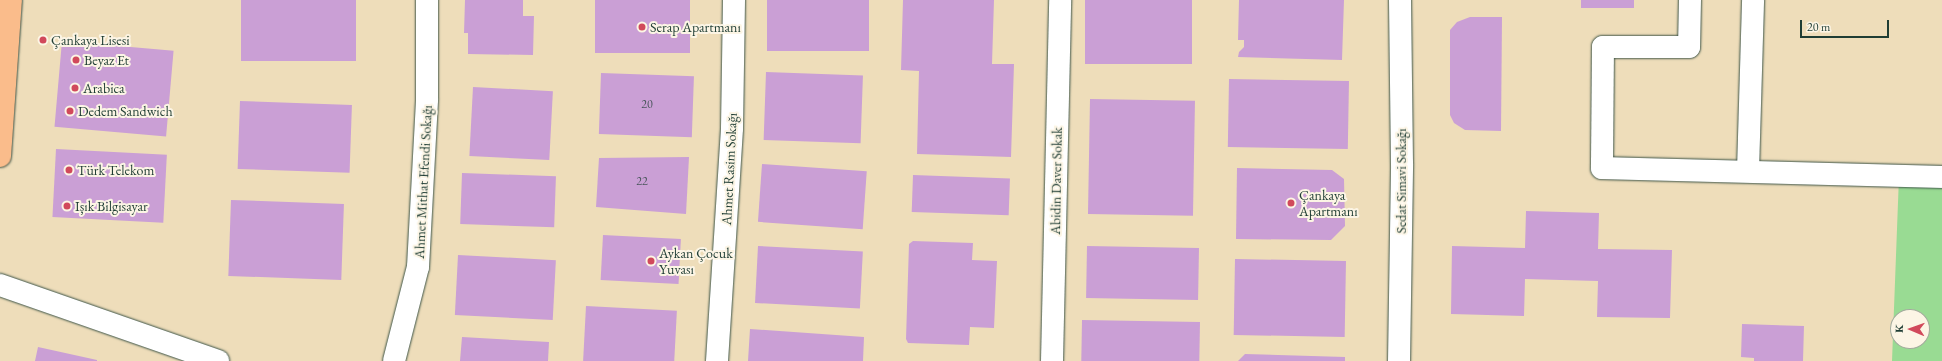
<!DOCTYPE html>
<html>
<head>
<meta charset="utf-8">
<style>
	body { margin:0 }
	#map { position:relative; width:1942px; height:361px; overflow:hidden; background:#eeddba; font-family:"EB Garamond",serif }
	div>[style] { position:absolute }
	.green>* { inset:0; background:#99db93 }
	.building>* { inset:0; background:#ca9fd5; transform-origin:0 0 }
	.roads { filter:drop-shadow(0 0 1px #3e5548) drop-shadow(0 0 1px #3e5548) }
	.minor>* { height:22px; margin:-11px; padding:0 11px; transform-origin:11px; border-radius:11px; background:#fff }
	.major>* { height:22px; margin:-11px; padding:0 11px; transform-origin:11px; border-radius:11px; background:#fabc8b }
	.dots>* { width:11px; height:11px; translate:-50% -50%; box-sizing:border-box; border:2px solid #fcf5e5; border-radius:50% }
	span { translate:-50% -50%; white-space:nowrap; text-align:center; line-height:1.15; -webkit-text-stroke:4px #fcf5e5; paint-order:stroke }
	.number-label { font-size:12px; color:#4a565c }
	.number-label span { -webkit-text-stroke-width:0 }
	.poi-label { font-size:14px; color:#1f3d34 }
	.left { translate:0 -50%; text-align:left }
	.street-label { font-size:14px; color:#1f3d34 }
	.north { position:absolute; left:1890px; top:309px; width:40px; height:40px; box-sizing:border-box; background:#fcf5e5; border:1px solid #a4ab9e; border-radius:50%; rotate:272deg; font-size:11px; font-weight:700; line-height:16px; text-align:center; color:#1f3d34 }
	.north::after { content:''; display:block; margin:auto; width:14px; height:18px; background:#d1495b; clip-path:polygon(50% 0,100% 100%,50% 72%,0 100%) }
	.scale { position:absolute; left:1800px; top:20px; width:89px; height:18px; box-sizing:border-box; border:2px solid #1f3d34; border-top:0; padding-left:5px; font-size:12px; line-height:14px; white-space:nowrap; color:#1f3d34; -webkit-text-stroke:3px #fcf5e5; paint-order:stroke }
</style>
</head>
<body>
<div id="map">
	<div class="green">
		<i style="clip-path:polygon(evenodd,1899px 176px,1942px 177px,1942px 361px,1892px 361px,1899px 176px,1898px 317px,1922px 317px,1922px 341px,1898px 341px,1898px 317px)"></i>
	</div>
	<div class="building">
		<i style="left:241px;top:0;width:115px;height:61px"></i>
		<i style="clip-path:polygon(465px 0,523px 0,523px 16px,534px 16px,533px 55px,468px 54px,468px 33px,464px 33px)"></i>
		<i style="left:595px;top:0;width:95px;height:53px"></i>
		<i style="left:767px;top:0;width:102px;height:51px"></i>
		<i style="clip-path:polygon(903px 0,994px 0,992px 64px,1014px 64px,1011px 157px,917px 154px,919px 71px,901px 70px)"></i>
		<i style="left:1085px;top:0;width:107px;height:64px"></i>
		<i style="clip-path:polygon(1239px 0,1344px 0,1342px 60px,1238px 57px,1239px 52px,1244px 47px,1244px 40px,1238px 40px)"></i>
		<i style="left:1581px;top:0;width:53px;height:8px"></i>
		<i style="clip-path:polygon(1470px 17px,1502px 17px,1501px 131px,1465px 130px,1454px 123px,1450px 115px,1450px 30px,1457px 22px)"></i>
		<i style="left:62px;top:41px;width:112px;height:86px;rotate:5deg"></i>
		<i style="left:766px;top:72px;width:97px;height:68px;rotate:2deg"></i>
		<i style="left:601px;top:73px;width:93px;height:61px;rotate:2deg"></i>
		<i style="left:1229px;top:79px;width:120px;height:68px;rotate:1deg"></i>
		<i style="left:473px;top:87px;width:80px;height:69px;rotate:3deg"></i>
		<i style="left:1090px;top:99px;width:105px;height:115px;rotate:1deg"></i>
		<i style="left:240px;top:101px;width:112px;height:68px;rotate:2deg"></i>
		<i style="left:56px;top:149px;width:111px;height:68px;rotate:3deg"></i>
		<i style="clip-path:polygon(689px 157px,686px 214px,596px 207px,599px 158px)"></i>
		<i style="left:762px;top:164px;width:105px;height:58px;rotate:4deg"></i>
		<i style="clip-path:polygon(1237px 168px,1332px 170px,1344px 179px,1345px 226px,1331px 240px,1236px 239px)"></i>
		<i style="left:462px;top:173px;width:94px;height:51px;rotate:2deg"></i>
		<i style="left:913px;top:175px;width:97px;height:37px;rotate:2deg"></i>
		<i style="left:231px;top:200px;width:113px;height:76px;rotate:2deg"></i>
		<i style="clip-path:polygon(1526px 211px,1599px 213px,1598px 249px,1672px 250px,1670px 318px,1597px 317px,1598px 281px,1525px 279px,1524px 316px,1451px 314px,1452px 246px,1525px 248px)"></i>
		<i style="left:603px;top:235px;width:78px;height:45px;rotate:3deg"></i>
		<i style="clip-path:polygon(913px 241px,973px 243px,972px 260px,997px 261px,994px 328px,970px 327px,969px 345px,908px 343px,906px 339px,909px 244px)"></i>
		<i style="left:758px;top:246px;width:105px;height:57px;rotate:3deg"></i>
		<i style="left:1087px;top:246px;width:112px;height:52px;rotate:1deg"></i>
		<i style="left:458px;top:255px;width:98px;height:60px;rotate:3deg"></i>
		<i style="left:1235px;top:259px;width:111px;height:76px;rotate:1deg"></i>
		<i style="left:586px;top:306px;width:91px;height:55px;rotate:3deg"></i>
		<i style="left:1082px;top:320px;width:118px;height:41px;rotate:1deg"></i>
		<i style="clip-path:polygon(1742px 324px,1804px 326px,1803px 361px,1754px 361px,1754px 358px,1741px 357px)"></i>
		<i style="clip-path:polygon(750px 329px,864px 337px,863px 361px,748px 361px)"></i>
		<i style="clip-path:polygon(462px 337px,549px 342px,548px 361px,460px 361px)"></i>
		<i style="clip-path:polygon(38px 347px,97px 360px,97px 361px,35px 361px)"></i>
		<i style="clip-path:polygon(1245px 354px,1345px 357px,1345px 361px,1238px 361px)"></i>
	</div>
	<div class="roads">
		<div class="minor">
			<i style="left:1690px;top:0;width:47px;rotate:91.2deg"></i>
			<i style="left:1689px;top:47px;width:86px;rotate:180deg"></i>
			<i style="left:1603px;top:47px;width:121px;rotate:90.5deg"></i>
			<i style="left:1602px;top:168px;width:340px;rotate:1.5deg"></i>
			<i style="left:1748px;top:171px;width:171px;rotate:-88.3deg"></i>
			<i style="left:0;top:285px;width:231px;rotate:19.2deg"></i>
			<i style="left:394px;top:361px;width:97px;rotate:-75.7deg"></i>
			<i style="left:418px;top:267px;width:168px;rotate:-86.9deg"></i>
			<i style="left:427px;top:99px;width:99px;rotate:-90deg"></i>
			<i style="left:717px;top:361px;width:233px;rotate:-86.3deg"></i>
			<i style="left:732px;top:128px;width:128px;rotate:-89.1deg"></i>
			<i style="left:1052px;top:361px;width:361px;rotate:-88.7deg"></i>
			<i style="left:1399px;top:361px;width:197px;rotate:-89.1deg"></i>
			<i style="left:1402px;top:164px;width:164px;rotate:-90.7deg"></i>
		</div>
		<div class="major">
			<i style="left:0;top:156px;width:156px;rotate:-86deg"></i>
		</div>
	</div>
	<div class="dots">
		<i style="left:642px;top:27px;background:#d1495b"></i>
		<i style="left:43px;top:40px;background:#d1495b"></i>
		<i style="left:76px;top:60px;background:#d1495b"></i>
		<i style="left:75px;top:88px;background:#d1495b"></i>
		<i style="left:70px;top:111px;background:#d1495b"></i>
		<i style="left:69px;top:170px;background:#d1495b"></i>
		<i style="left:1291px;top:203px;background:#d1495b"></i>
		<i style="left:67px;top:206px;background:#d1495b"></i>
		<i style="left:651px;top:261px;background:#d1495b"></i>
	</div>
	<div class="number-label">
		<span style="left:647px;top:105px">20</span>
		<span style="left:642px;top:182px">22</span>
	</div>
	<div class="poi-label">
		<span class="left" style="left:650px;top:27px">Serap Apartmanı</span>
		<span class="left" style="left:51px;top:40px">Çankaya Lisesi</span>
		<span class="left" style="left:84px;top:60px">Beyaz Et</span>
		<span class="left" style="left:83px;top:88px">Arabica</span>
		<span class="left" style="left:78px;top:111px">Dedem Sandwich</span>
		<span class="left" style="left:77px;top:170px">Türk Telekom</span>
		<span class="left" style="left:1299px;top:203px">Çankaya<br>Apartmanı</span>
		<span class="left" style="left:75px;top:206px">Işık Bilgisayar</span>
		<span class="left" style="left:659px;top:261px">Aykan Çocuk<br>Yuvası</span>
	</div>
	<div class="street-label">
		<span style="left:729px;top:169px;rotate:-87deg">Ahmet Rasim Sokağı</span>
		<span style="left:1056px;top:181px;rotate:-89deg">Abidin Daver Sokak</span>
		<span style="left:1401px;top:181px;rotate:-90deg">Sedat Simavi Sokağı</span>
		<span style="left:423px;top:182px;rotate:-87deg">Ahmet Mithat Efendi Sokağı</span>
	</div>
	<div class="north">K</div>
	<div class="scale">20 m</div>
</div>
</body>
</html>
